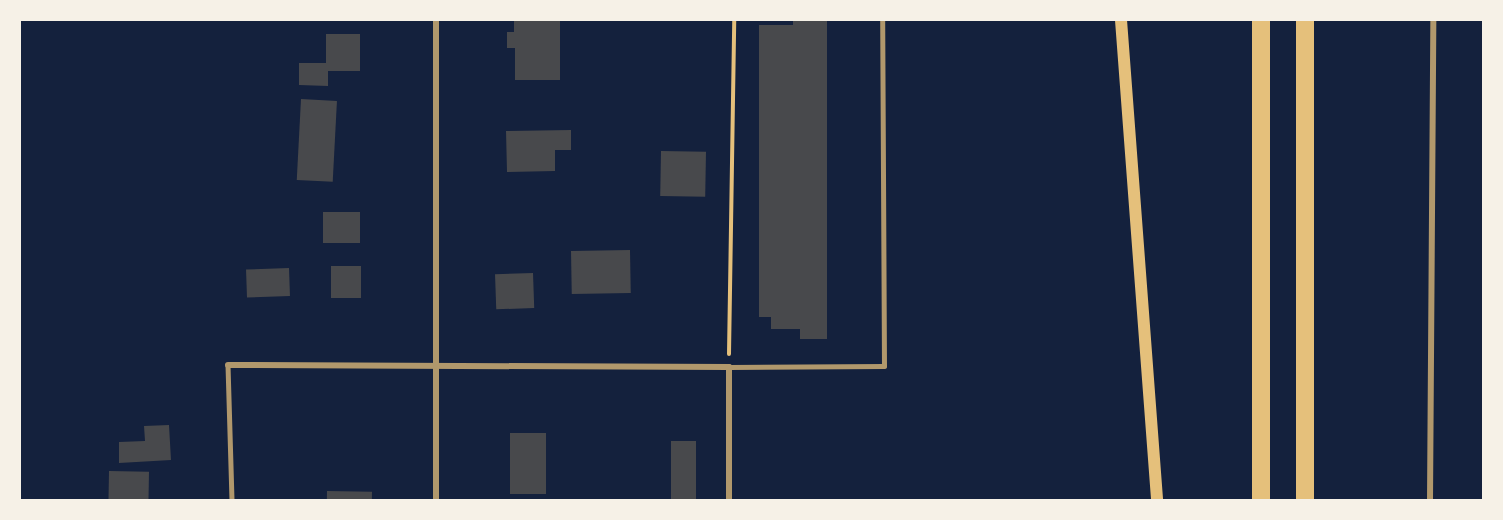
<!DOCTYPE html>
<html>
<head>
<meta charset="utf-8">
<style>
	body { margin:0 }
	#map { position:relative; width:1503px; height:520px; overflow:hidden; background:#14213d; font-family:Commissioner,sans-serif }
	div>[style] { position:absolute }
	.building>* { inset:0; background:#48494c; transform-origin:0 0 }
	.path>* { height:4px; margin:-2px; padding:0 2px; transform-origin:2px; border-radius:2px; background:#e5c07b }
	.service>* { height:4.5px; margin:-2.25px; padding:0 2.25px; transform-origin:2.25px; border-radius:2.25px; background:#b1986c }
	.minor>* { height:6px; margin:-3px; padding:0 3px; transform-origin:3px; border-radius:3px; background:#b1986c }
	.secondary>* { height:12px; margin:-6px; padding:0 6px; transform-origin:6px; border-radius:6px; background:#e5c07b }
	.motorway>* { height:18px; margin:-9px; padding:0 9px; transform-origin:9px; border-radius:9px; background:#e5c07b }
	span { translate:-50% -50%; white-space:nowrap; text-align:center; line-height:1.15; -webkit-text-stroke:4.5px #f6f1e7; paint-order:stroke }
	.frame { position:absolute; inset:0; border:21px solid #f6f1e7; pointer-events:none }
</style>
</head>
<body>
<div id="map">
	<div class="building">
		<i style="clip-path:polygon(514px 20px,560px 20px,560px 80px,515px 80px,515px 48px,507px 48px,507px 32px,514px 32px)"></i>
		<i style="clip-path:polygon(793px 20px,827px 20px,827px 339px,800px 339px,800px 329px,771px 329px,771px 317px,759px 317px,759px 25px,793px 25px)"></i>
		<i style="clip-path:polygon(326px 34px,360px 34px,360px 71px,328px 71px,328px 86px,299px 85px,299px 63px,326px 63px)"></i>
		<i style="left:301px;top:99px;width:36px;height:81px;rotate:3deg"></i>
		<i style="clip-path:polygon(571px 130px,571px 150px,555px 150px,555px 171px,507px 172px,506px 131px)"></i>
		<i style="left:661px;top:151px;width:45px;height:45px;rotate:1deg"></i>
		<i style="left:360px;top:212px;width:31px;height:37px;rotate:90deg"></i>
		<i style="left:630px;top:250px;width:43px;height:59px;rotate:89deg"></i>
		<i style="left:331px;top:266px;width:30px;height:32px"></i>
		<i style="left:289px;top:268px;width:28px;height:43px;rotate:88deg"></i>
		<i style="left:533px;top:273px;width:35px;height:38px;rotate:88deg"></i>
		<i style="clip-path:polygon(169px 425px,171px 460px,119px 463px,119px 442px,145px 441px,144px 426px)"></i>
		<i style="left:510px;top:433px;width:36px;height:61px"></i>
		<i style="left:671px;top:441px;width:25px;height:59px"></i>
		<i style="left:109px;top:471px;width:40px;height:29px;rotate:1deg"></i>
		<i style="left:327px;top:491px;width:45px;height:9px;rotate:1deg"></i>
	</div>
	<div class="path">
		<i style="left:729px;top:354px;width:334px;rotate:-89.1deg"></i>
	</div>
	<div class="service">
		<i style="left:228px;top:365px;width:135px;rotate:88.3deg"></i>
		<i style="left:729px;top:367px;width:155px;rotate:-0.4deg"></i>
		<i style="left:884px;top:366px;width:346px;rotate:-90.3deg"></i>
	</div>
	<div class="minor">
		<i style="left:436px;top:20px;width:480px;rotate:90deg"></i>
		<i style="left:228px;top:365px;width:501px;rotate:0.23deg"></i>
		<i style="left:729px;top:367px;width:133px;rotate:90deg"></i>
		<i style="left:1430px;top:500px;width:480px;rotate:-89.6deg"></i>
	</div>
	<div class="secondary">
		<i style="left:1121px;top:20px;width:481px;rotate:85.7deg"></i>
	</div>
	<div class="motorway">
		<i style="left:1261px;top:20px;width:480px;rotate:90deg"></i>
		<i style="left:1305px;top:20px;width:480px;rotate:90deg"></i>
	</div>
	<div class="frame"></div>
</div>
</body>
</html>
